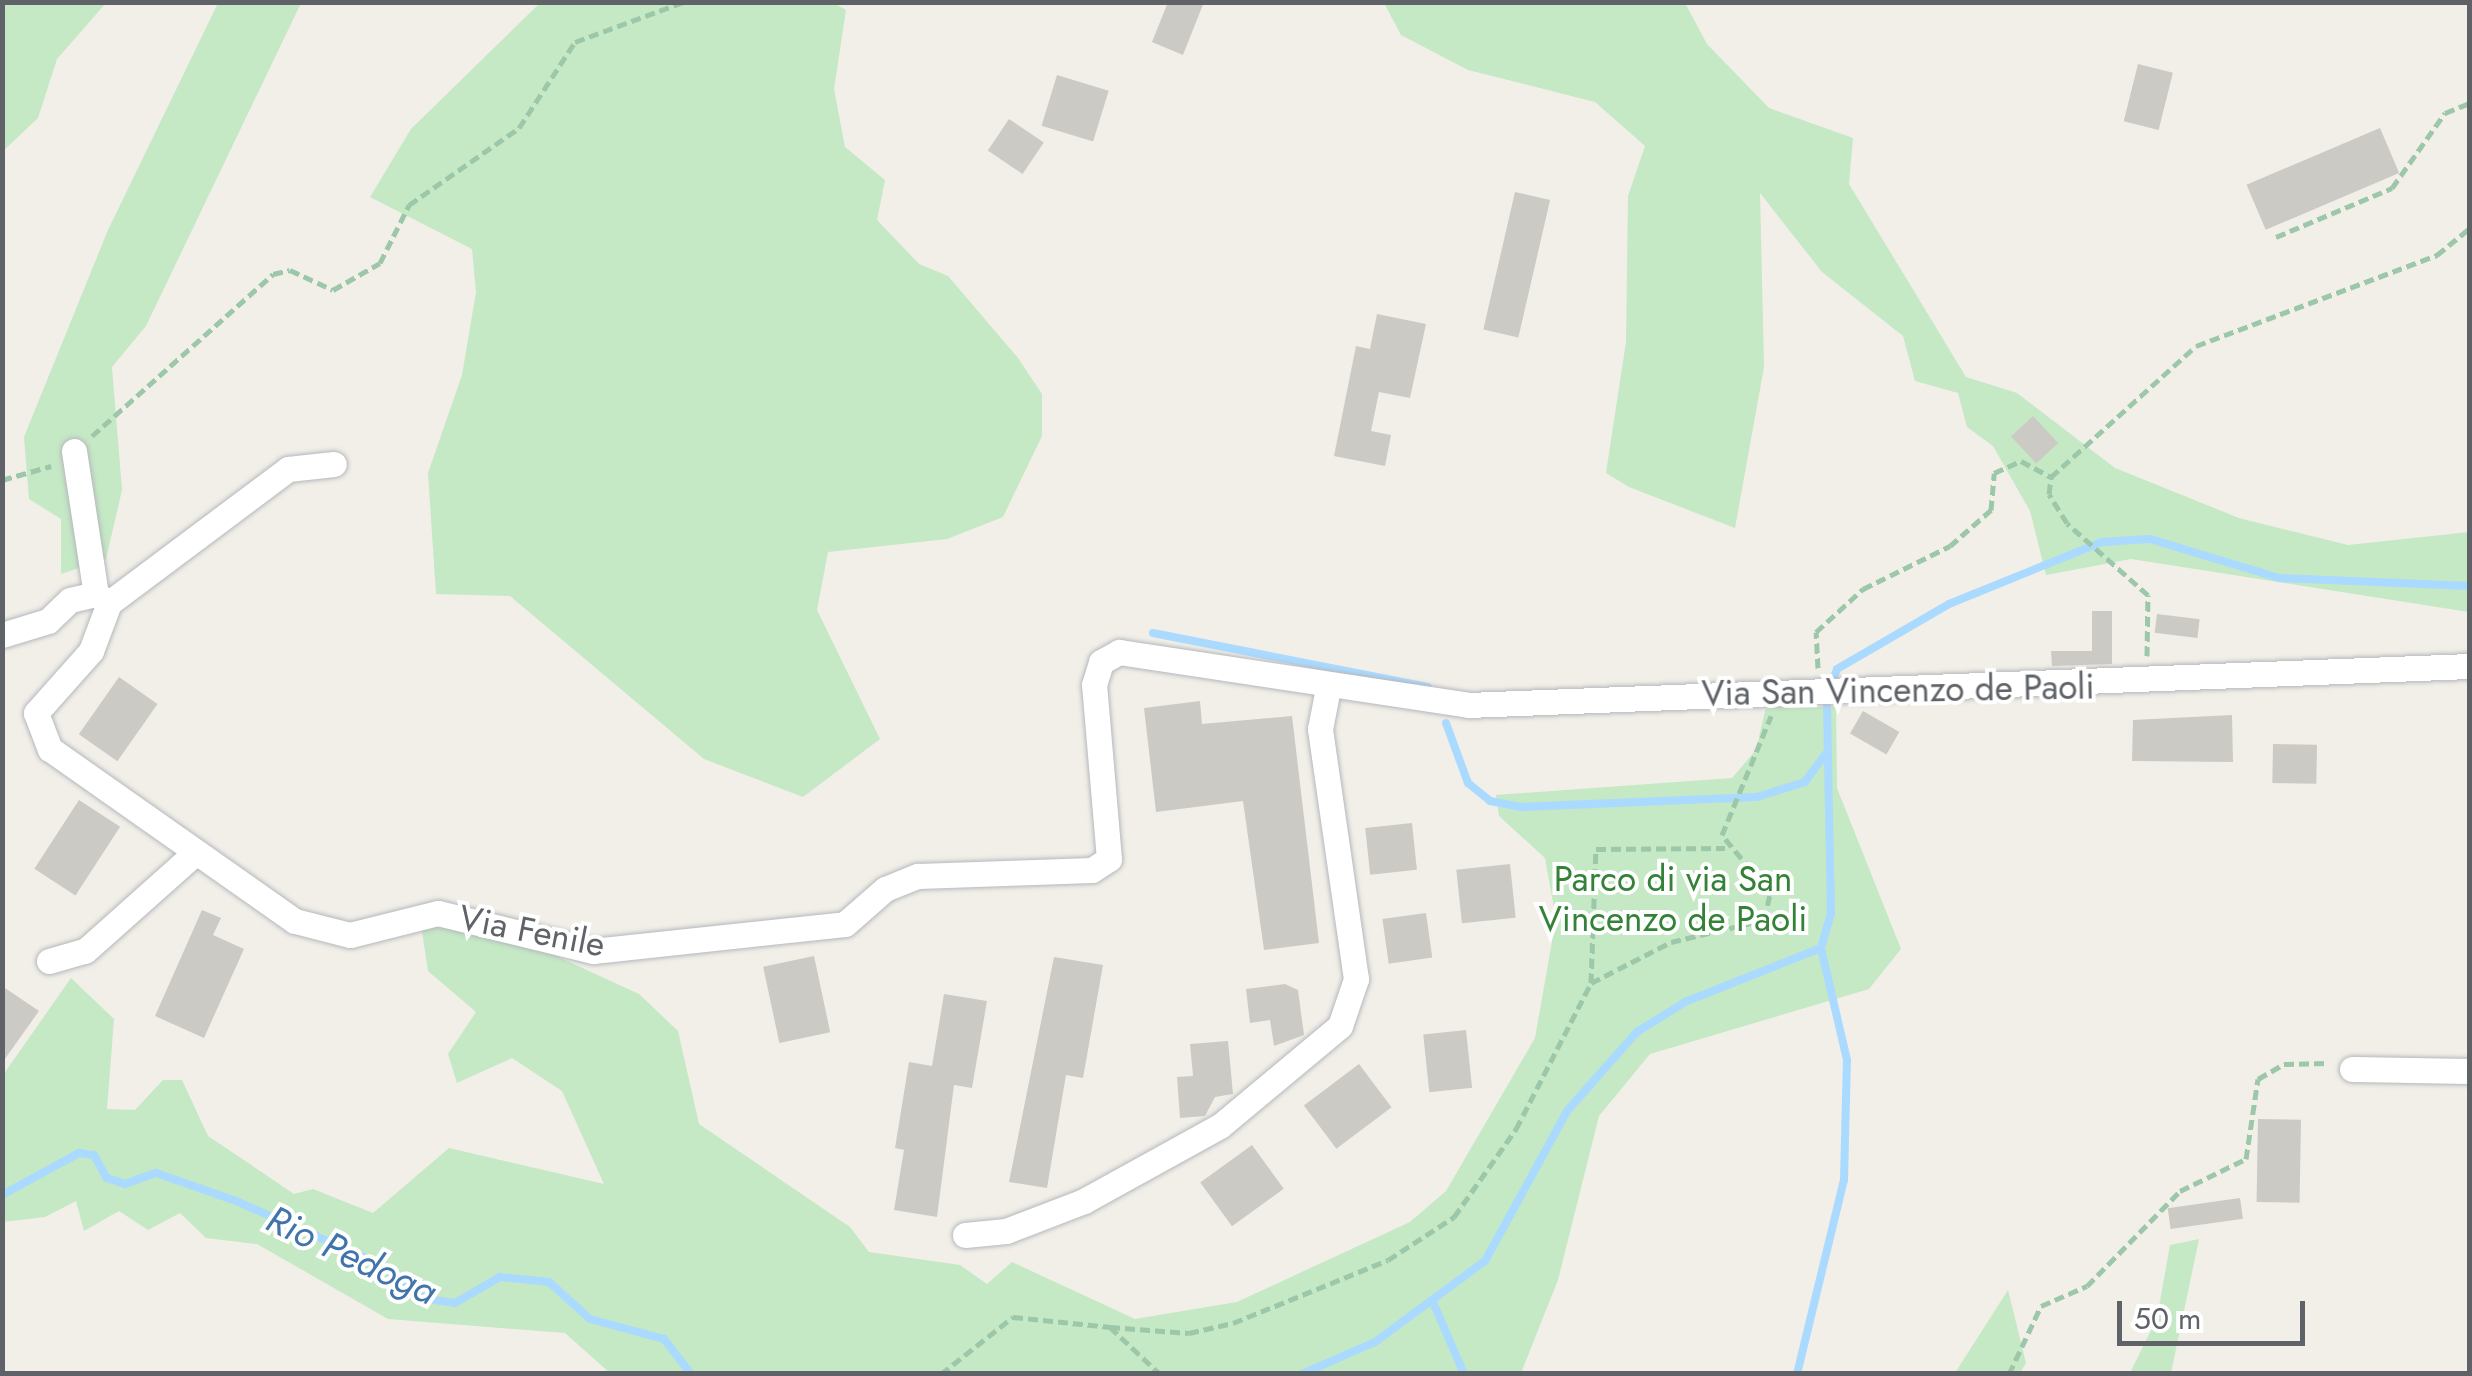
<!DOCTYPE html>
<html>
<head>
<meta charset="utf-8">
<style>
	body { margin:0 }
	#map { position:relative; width:2472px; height:1376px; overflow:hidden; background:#f1efe8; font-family:Jost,sans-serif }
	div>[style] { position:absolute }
	.green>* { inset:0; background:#c5e8c5 }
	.stream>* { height:8px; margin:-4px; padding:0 4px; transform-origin:4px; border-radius:4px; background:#aadaff }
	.building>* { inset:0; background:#cccac5; transform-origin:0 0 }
	.path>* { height:5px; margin-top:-2.5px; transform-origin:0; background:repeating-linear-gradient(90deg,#9cc7a9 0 10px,transparent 0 15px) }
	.roads { filter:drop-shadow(0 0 2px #b5b8bc) drop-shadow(0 0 2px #b5b8bc) }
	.minor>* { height:25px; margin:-12.5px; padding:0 12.5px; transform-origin:12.5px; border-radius:12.5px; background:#fff }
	span { translate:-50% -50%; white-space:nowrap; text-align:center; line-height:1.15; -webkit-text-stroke:8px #fff; paint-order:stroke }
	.street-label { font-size:35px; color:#5f6368 }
	.park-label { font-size:35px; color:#348238 }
	.water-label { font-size:38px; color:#4174aa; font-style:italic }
	.frame { position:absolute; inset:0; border:5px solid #5f6368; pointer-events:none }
	.scale { position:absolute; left:2117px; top:1301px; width:188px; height:45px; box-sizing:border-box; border:5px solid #5f6368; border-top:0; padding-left:12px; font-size:30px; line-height:35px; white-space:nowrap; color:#5f6368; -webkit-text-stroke:8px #fff; paint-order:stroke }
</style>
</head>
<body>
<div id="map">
	<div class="green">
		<i style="clip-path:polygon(3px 2px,106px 3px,57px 59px,38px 118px,3px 151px)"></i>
		<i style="clip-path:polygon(218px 3px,301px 3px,146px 326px,112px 367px,122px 490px,106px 559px,61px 574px,61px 519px,29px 499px,24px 437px,108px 230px)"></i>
		<i style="clip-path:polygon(834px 3px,846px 10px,834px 89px,845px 147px,885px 180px,877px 220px,919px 264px,948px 276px,1018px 358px,1042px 394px,1042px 436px,1003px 517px,947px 539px,828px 552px,817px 610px,880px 739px,803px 797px,704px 759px,510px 596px,436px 594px,428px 473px,462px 375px,476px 292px,472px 249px,370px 197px,411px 129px,540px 3px)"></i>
		<i style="clip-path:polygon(1384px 3px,1685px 3px,1707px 44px,1769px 108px,1853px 138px,1849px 184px,1966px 377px,2017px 393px,2115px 468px,2239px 518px,2348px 545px,2469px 532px,2469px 612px,2131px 559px,2046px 575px,2030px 511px,1993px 446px,1967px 427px,1958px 393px,1915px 381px,1903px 336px,1822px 272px,1760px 193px,1764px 367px,1735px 528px,1629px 487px,1606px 473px,1626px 342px,1628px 196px,1645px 146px,1595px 102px,1468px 70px,1401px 35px)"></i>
		<i style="clip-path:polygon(1766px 707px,1836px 707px,1837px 788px,1901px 949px,1869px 989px,1650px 1054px,1599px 1116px,1558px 1280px,1521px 1373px,610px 1373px,565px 1333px,388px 1319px,257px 1244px,206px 1238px,180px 1213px,148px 1230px,119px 1211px,84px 1231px,76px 1201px,45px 1217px,3px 1222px,3px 1075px,71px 978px,114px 1019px,107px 1109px,135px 1110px,163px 1080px,182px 1080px,208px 1136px,294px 1194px,313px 1189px,373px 1213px,449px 1148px,604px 1184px,562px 1091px,512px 1058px,457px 1083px,448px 1054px,476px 1012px,428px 971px,421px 925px,513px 936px,639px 994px,678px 1031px,699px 1124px,850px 1227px,869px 1252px,960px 1265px,987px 1284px,1012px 1262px,1135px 1319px,1237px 1302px,1410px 1222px,1446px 1191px,1535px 1038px,1556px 919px,1545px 858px,1499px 816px,1496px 795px,1732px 778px,1756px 750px)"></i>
		<i style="clip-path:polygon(2199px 1239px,2171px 1373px,2130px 1373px,2157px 1318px,2170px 1245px)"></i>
		<i style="clip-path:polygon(2008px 1290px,2026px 1363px,2020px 1373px,1955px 1373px)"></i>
	</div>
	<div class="stream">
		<i style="left:1153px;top:633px;width:280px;rotate:11.1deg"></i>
		<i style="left:1831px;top:685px;width:17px;rotate:-69deg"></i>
		<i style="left:1837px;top:669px;width:129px;rotate:-30.1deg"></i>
		<i style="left:1949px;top:604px;width:165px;rotate:-22.1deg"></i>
		<i style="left:2102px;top:542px;width:48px;rotate:-3.6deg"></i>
		<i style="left:2150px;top:539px;width:135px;rotate:16.8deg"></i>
		<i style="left:2279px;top:578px;width:191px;rotate:2.4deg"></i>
		<i style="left:1446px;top:723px;width:64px;rotate:69.9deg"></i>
		<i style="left:1468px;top:783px;width:28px;rotate:39deg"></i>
		<i style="left:1490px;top:801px;width:32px;rotate:11deg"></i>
		<i style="left:1521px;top:807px;width:236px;rotate:-2.4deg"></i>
		<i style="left:1757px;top:797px;width:50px;rotate:-17.4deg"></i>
		<i style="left:1805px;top:782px;width:34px;rotate:-54deg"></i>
		<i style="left:2px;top:1195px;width:88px;rotate:-28.6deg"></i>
		<i style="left:79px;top:1153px;width:15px;rotate:8deg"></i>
		<i style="left:94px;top:1155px;width:26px;rotate:61deg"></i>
		<i style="left:107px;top:1178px;width:19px;rotate:18deg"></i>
		<i style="left:125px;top:1184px;width:33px;rotate:-20deg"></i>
		<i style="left:156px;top:1173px;width:85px;rotate:19.3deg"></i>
		<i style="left:236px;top:1201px;width:150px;rotate:23.7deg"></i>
		<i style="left:373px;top:1261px;width:66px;rotate:35.1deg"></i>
		<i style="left:427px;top:1299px;width:28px;rotate:8deg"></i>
		<i style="left:455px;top:1303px;width:52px;rotate:-30deg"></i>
		<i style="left:500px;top:1277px;width:49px;rotate:5.8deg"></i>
		<i style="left:549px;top:1282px;width:55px;rotate:42.1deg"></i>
		<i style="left:590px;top:1319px;width:77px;rotate:15.1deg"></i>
		<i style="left:664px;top:1339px;width:44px;rotate:52.4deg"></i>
		<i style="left:1433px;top:1302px;width:78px;rotate:66.7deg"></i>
		<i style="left:1302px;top:1374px;width:80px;rotate:-23.7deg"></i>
		<i style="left:1375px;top:1342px;width:137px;rotate:-36.4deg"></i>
		<i style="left:1485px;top:1261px;width:171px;rotate:-61.3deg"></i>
		<i style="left:1567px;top:1111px;width:106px;rotate:-48.5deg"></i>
		<i style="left:1637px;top:1032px;width:57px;rotate:-32deg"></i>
		<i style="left:1685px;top:1002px;width:146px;rotate:-21.7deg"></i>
		<i style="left:1821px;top:948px;width:35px;rotate:-74deg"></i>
		<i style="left:1831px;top:914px;width:216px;rotate:-91.1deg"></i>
		<i style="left:1797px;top:1374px;width:200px;rotate:-76.4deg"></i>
		<i style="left:1844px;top:1180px;width:120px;rotate:-88.6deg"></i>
		<i style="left:1847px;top:1060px;width:115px;rotate:-103.1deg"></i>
	</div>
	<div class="building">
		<i style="clip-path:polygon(1168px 2px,1204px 2px,1183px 55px,1152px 42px)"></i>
		<i style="left:2138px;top:64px;width:36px;height:59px;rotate:14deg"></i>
		<i style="left:1057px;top:75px;width:54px;height:53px;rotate:17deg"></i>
		<i style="left:1009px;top:119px;width:42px;height:38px;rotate:34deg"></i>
		<i style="left:2380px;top:128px;width:49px;height:145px;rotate:67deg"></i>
		<i style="left:1515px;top:192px;width:36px;height:141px;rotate:13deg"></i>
		<i style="clip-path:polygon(1377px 314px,1426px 324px,1410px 398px,1379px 392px,1371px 431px,1391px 435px,1385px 466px,1334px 456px,1356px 346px,1370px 349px)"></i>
		<i style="left:2033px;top:416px;width:37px;height:30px;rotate:47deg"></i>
		<i style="clip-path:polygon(2092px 611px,2112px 611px,2112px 664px,2052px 666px,2051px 651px,2092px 651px)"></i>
		<i style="left:2157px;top:614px;width:43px;height:19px;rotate:7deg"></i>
		<i style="left:119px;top:677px;width:47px;height:70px;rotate:35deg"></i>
		<i style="clip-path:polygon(1200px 701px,1202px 724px,1292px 716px,1319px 943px,1264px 950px,1243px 801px,1156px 812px,1144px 708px)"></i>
		<i style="left:1863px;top:711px;width:42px;height:26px;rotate:30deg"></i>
		<i style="clip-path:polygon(2232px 715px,2233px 762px,2132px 761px,2133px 720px)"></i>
		<i style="left:2273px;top:744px;width:44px;height:39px;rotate:1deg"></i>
		<i style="left:79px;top:800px;width:49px;height:82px;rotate:33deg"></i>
		<i style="left:1412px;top:823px;width:47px;height:47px;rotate:84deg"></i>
		<i style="left:1510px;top:864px;width:54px;height:54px;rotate:84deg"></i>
		<i style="clip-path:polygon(202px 910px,221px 918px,213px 935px,244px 949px,204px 1038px,155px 1016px)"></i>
		<i style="left:1426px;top:913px;width:45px;height:44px;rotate:82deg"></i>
		<i style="left:814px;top:956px;width:78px;height:52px;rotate:78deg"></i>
		<i style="clip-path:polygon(1054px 957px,1103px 965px,1083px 1078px,1066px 1075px,1047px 1188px,1009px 1182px)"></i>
		<i style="clip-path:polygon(1285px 984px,1298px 990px,1304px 1035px,1274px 1046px,1270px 1020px,1250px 1023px,1246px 989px)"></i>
		<i style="clip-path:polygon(2px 986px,39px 1011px,2px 1063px)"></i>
		<i style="clip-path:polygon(944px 994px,987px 1001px,972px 1088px,954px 1085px,937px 1217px,894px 1210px,904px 1150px,895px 1148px,909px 1062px,932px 1066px)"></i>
		<i style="left:1466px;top:1030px;width:58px;height:43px;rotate:84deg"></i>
		<i style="clip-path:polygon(1228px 1041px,1233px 1094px,1215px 1097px,1205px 1116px,1180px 1118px,1177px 1077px,1193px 1076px,1190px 1044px)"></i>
		<i style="left:1359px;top:1064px;width:54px;height:69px;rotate:53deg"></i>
		<i style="left:2258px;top:1119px;width:43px;height:83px;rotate:1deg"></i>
		<i style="left:1252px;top:1145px;width:54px;height:64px;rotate:54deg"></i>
		<i style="left:2240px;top:1198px;width:21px;height:73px;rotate:82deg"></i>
	</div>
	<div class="path">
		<i style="left:2276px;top:237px;width:126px;rotate:-22.9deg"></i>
		<i style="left:2392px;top:188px;width:92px;rotate:-54.8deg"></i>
		<i style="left:2445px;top:113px;width:27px;rotate:-22deg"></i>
		<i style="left:92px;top:436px;width:243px;rotate:-41.8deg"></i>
		<i style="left:273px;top:274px;width:17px;rotate:-13deg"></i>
		<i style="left:290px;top:270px;width:47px;rotate:24.9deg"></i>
		<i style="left:333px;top:290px;width:54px;rotate:-29.9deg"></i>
		<i style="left:380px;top:263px;width:65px;rotate:-63.4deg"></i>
		<i style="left:409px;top:205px;width:134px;rotate:-35deg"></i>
		<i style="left:519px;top:128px;width:103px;rotate:-56.9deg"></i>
		<i style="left:575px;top:42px;width:115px;rotate:-20.3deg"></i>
		<i style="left:2px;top:480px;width:51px;rotate:-15.9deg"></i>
		<i style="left:2147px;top:656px;width:61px;rotate:-89.1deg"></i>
		<i style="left:2148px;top:595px;width:108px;rotate:-138.4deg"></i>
		<i style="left:2067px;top:523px;width:34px;rotate:-122deg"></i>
		<i style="left:2049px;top:494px;width:17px;rotate:-83deg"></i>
		<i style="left:2051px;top:477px;width:195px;rotate:-42.1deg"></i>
		<i style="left:2196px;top:346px;width:258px;rotate:-20.7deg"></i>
		<i style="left:2437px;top:255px;width:43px;rotate:-39.3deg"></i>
		<i style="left:1818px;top:668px;width:36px;rotate:-93deg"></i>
		<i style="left:1816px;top:632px;width:64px;rotate:-42.5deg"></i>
		<i style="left:1863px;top:589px;width:97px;rotate:-26.3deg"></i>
		<i style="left:1950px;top:546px;width:55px;rotate:-41.3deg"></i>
		<i style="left:1991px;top:510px;width:37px;rotate:-85deg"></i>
		<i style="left:1994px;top:473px;width:30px;rotate:-24deg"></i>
		<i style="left:2021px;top:461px;width:34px;rotate:28deg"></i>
		<i style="left:1591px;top:983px;width:134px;rotate:-87.9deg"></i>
		<i style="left:1596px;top:849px;width:129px;rotate:-0.4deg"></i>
		<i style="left:1110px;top:1327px;width:79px;rotate:4.3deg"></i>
		<i style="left:1189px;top:1333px;width:45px;rotate:-12.8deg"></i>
		<i style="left:1233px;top:1323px;width:167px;rotate:-22.1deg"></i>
		<i style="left:1388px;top:1260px;width:79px;rotate:-33.1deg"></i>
		<i style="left:1454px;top:1217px;width:108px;rotate:-54.8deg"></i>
		<i style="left:1516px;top:1129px;width:164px;rotate:-62.8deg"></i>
		<i style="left:1591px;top:983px;width:90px;rotate:-27.1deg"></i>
		<i style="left:1671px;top:942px;width:96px;rotate:-13.3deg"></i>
		<i style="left:1764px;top:920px;width:28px;rotate:-77deg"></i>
		<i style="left:1770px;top:893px;width:75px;rotate:-129.6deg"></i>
		<i style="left:1722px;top:835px;width:129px;rotate:-67.6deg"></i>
		<i style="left:941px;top:1374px;width:92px;rotate:-38.4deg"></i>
		<i style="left:1013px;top:1317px;width:98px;rotate:5.9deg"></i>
		<i style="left:1110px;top:1327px;width:69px;rotate:43.2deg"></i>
		<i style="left:2009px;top:1374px;width:75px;rotate:-64.8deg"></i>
		<i style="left:2041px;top:1306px;width:50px;rotate:-23.5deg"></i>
		<i style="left:2087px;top:1286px;width:133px;rotate:-45.6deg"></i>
		<i style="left:2180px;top:1191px;width:73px;rotate:-25.9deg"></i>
		<i style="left:2246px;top:1159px;width:81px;rotate:-81.5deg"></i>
		<i style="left:2258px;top:1079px;width:30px;rotate:-30deg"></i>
		<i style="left:2284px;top:1064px;width:44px;rotate:-1.3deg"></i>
	</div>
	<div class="roads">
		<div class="minor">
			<i style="left:74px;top:451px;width:145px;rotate:81.3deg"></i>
			<i style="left:109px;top:603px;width:224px;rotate:-36.8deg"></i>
			<i style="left:288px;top:469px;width:46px;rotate:-6.2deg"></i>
			<i style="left:2px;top:635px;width:48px;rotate:-16.9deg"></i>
			<i style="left:48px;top:621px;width:30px;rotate:-44deg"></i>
			<i style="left:70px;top:600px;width:27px;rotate:-13deg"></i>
			<i style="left:96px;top:594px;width:16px;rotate:35deg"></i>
			<i style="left:109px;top:603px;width:51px;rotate:110.6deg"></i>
			<i style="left:91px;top:651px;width:83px;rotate:131.6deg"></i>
			<i style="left:36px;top:713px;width:39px;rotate:69deg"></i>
			<i style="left:50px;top:749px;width:299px;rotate:35.1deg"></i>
			<i style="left:295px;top:921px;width:57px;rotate:14.3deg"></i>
			<i style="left:350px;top:935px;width:91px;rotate:-14deg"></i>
			<i style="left:438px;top:913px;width:160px;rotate:13.8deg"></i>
			<i style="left:593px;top:951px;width:253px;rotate:-6.1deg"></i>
			<i style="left:845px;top:924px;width:53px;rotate:-41.2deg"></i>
			<i style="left:885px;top:889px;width:35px;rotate:-22deg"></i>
			<i style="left:918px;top:876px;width:174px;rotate:-2deg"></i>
			<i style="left:1092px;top:870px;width:20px;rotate:-33deg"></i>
			<i style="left:1109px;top:859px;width:175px;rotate:-94.9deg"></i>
			<i style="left:1094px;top:685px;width:24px;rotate:-73deg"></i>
			<i style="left:1101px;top:662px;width:21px;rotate:-29deg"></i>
			<i style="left:1119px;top:652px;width:353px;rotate:8.6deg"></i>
			<i style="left:1468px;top:705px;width:1003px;rotate:-2.23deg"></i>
			<i style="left:49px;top:961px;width:37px;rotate:-16deg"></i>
			<i style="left:85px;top:951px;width:149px;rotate:-41.7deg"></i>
			<i style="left:2352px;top:1069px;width:118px;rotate:1deg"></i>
			<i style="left:965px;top:1235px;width:41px;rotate:-5.6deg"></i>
			<i style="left:1006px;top:1231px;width:84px;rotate:-21deg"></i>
			<i style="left:1084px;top:1201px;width:155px;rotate:-28.9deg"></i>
			<i style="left:1220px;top:1126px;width:156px;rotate:-39.8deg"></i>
			<i style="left:1340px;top:1026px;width:50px;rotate:-71.2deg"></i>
			<i style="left:1356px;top:979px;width:253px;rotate:-98.2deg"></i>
			<i style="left:1320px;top:729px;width:42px;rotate:-79deg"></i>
		</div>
	</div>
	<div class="street-label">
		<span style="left:1898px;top:690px;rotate:-1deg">Via San Vincenzo de Paoli</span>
		<span style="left:532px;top:931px;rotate:11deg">Via Fenile</span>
	</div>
	<div class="park-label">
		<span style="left:1673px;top:899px">Parco di via San<br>Vincenzo de Paoli</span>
	</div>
	<div class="water-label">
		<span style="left:352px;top:1255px;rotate:25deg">Rio Pedoga</span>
	</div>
	<div class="frame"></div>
	<div class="scale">50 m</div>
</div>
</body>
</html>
